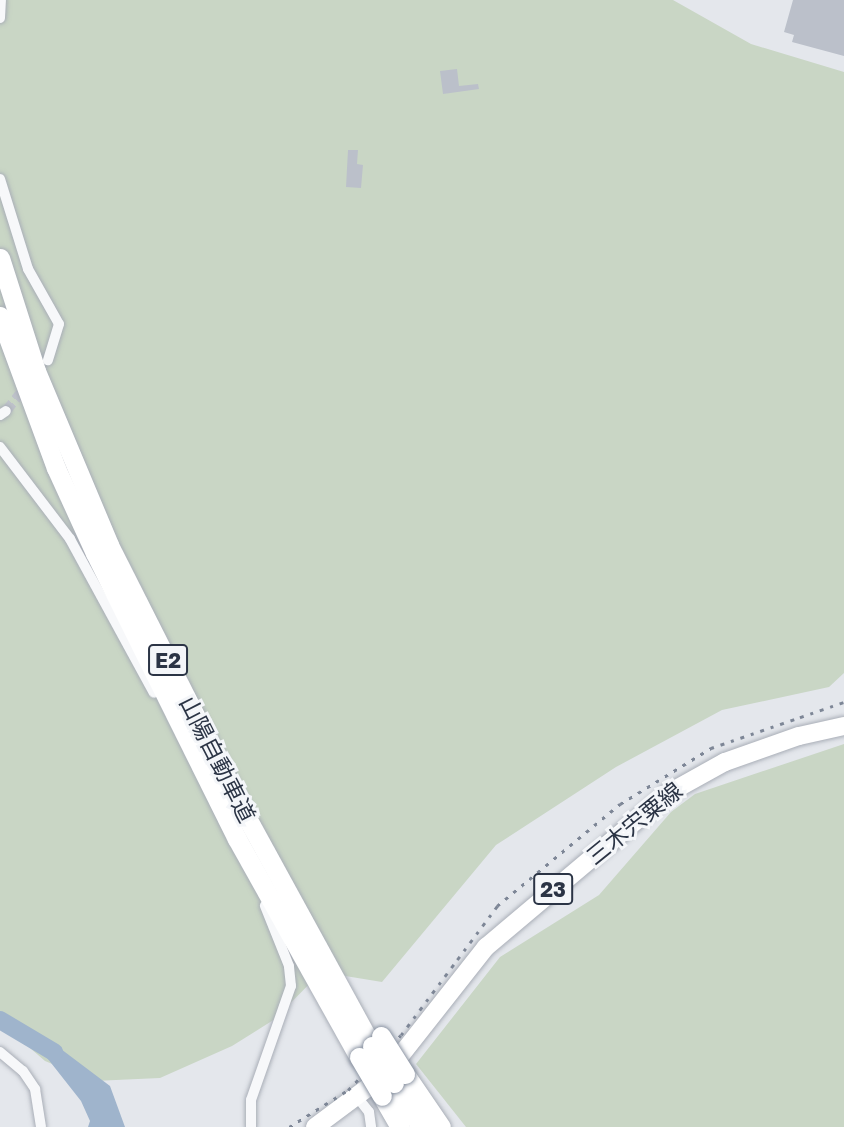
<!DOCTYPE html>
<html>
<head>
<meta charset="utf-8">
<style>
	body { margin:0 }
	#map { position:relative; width:844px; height:1127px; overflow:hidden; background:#e4e7ec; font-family:"Golos Text","Noto Sans JP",sans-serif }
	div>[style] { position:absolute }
	.green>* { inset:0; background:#c9d6c5 }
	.water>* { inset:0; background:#9fb4cc }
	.river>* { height:18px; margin:-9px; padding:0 9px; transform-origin:9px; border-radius:9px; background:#9fb4cc }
	.building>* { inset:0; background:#bbc0ca }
	.minor-tunnel>* { height:10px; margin-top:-5px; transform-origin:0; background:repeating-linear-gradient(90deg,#bfc3cb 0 10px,transparent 0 15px) }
	.roads { filter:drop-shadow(0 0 2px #a9aeb7) drop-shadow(0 0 2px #a9aeb7) }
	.minor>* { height:10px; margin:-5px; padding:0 5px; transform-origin:5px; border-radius:5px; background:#f7f8fa }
	.primary>* { height:18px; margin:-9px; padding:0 9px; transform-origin:9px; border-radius:9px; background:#fff }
	.motorway>* { height:19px; margin:-9.5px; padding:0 9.5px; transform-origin:9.5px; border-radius:9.5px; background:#fff }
	.rail>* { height:2.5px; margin-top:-1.25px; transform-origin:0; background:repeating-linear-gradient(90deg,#7d8696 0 3.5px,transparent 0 10.5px) }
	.bridges { filter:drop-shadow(0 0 2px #8b94a3) drop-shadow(0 0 2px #8b94a3) }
	.motorway-bridge>* { height:19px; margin:-9.5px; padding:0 9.5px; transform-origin:9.5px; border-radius:9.5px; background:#fff }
	span { translate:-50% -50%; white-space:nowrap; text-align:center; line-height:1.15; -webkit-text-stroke:6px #f4f6f9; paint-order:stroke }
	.shield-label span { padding:2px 5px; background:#f4f6f9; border:2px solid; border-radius:5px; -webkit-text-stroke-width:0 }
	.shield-label { font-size:21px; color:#2b3445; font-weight:700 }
	.street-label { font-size:23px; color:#2b3445 }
</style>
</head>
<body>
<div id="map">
	<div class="green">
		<i style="clip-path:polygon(0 0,673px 0,751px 44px,844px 72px,844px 673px,829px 687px,722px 710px,616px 767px,496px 845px,382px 982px,321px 972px,275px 1019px,232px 1046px,160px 1078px,94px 1081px,45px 1061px,0 1022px)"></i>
		<i style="clip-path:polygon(844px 744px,844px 1127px,466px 1127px,416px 1064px,500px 957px,599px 895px,671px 812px,695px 794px)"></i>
	</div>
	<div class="water">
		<i style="clip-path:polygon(45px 1037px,110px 1086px,125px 1127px,88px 1127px,90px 1121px,81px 1101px,44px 1054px,28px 1046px,30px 1040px)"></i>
	</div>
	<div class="river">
		<i style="left:0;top:1020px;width:63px;rotate:30.7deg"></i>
	</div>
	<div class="building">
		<i style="clip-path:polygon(793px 0,844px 0,844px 56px,792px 42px,794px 35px,784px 32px)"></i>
		<i style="clip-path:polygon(457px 69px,459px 86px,478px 84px,479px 89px,443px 94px,440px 71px)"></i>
		<i style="clip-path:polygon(348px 150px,358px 150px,357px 164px,363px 165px,361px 188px,346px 187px)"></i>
	</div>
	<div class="minor-tunnel">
		<i style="left:6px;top:411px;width:32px;rotate:-51deg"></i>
	</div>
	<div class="roads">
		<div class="minor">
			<i style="left:0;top:18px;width:18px;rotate:-87deg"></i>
			<i style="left:0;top:179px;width:94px;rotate:72.7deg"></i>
			<i style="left:28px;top:269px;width:63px;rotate:60.6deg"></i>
			<i style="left:59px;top:324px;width:38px;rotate:107deg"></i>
			<i style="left:0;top:415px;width:7px;rotate:-34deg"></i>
			<i style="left:0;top:447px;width:116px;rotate:52.7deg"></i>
			<i style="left:70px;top:539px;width:175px;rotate:61.4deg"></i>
			<i style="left:0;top:1052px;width:30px;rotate:40deg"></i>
			<i style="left:23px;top:1071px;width:22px;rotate:56deg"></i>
			<i style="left:35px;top:1089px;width:38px;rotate:81deg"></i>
			<i style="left:358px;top:1098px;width:18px;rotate:52deg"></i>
			<i style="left:369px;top:1112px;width:15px;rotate:82deg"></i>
			<i style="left:251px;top:1127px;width:27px;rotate:-90deg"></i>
			<i style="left:251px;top:1100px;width:121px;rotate:-70.7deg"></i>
			<i style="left:291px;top:986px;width:20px;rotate:-96deg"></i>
			<i style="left:289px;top:966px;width:65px;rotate:-111.8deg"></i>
		</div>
		<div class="primary">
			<i style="left:315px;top:1127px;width:89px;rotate:-36.7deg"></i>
			<i style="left:386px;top:1074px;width:162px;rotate:-51.8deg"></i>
			<i style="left:486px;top:947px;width:239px;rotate:-40.1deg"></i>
			<i style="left:669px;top:793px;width:64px;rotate:-29deg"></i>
			<i style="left:725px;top:762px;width:78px;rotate:-19.4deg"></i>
			<i style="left:799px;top:736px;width:46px;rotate:-12.5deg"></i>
		</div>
		<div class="motorway">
			<i style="left:0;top:258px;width:119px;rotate:72.3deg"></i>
			<i style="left:36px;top:371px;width:189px;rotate:67.2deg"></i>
			<i style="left:109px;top:545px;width:306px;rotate:63.2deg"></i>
			<i style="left:247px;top:818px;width:260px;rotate:61.3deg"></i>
			<i style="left:0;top:316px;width:162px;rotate:69.8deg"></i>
			<i style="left:56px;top:468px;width:94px;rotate:65.4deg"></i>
			<i style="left:95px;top:553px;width:319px;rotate:63.6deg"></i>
			<i style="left:237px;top:839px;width:250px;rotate:60.8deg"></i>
			<i style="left:405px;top:1074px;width:64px;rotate:55.8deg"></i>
			<i style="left:394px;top:1083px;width:52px;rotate:58.5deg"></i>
			<i style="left:382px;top:1096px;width:36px;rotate:60deg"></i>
		</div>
	</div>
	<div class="rail">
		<i style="left:289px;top:1127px;width:70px;rotate:-32.1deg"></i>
		<i style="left:348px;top:1090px;width:76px;rotate:-46.1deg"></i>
		<i style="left:401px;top:1035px;width:161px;rotate:-53.3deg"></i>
		<i style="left:497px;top:906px;width:160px;rotate:-39.7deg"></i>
		<i style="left:620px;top:804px;width:107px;rotate:-31.6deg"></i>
		<i style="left:711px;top:748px;width:141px;rotate:-19.1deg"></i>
	</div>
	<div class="bridges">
		<div class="motorway-bridge">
			<i style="left:381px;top:1036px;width:45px;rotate:57.7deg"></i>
			<i style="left:372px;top:1046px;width:43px;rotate:59.3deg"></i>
			<i style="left:359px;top:1057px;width:45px;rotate:59.5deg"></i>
		</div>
	</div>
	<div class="shield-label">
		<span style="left:168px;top:660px">E2</span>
		<span style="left:553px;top:889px">23</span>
	</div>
	<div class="street-label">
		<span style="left:218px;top:759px;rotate:63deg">山陽自動車道</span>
		<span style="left:634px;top:823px;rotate:-39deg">三木宍粟線</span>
	</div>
</div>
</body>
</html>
